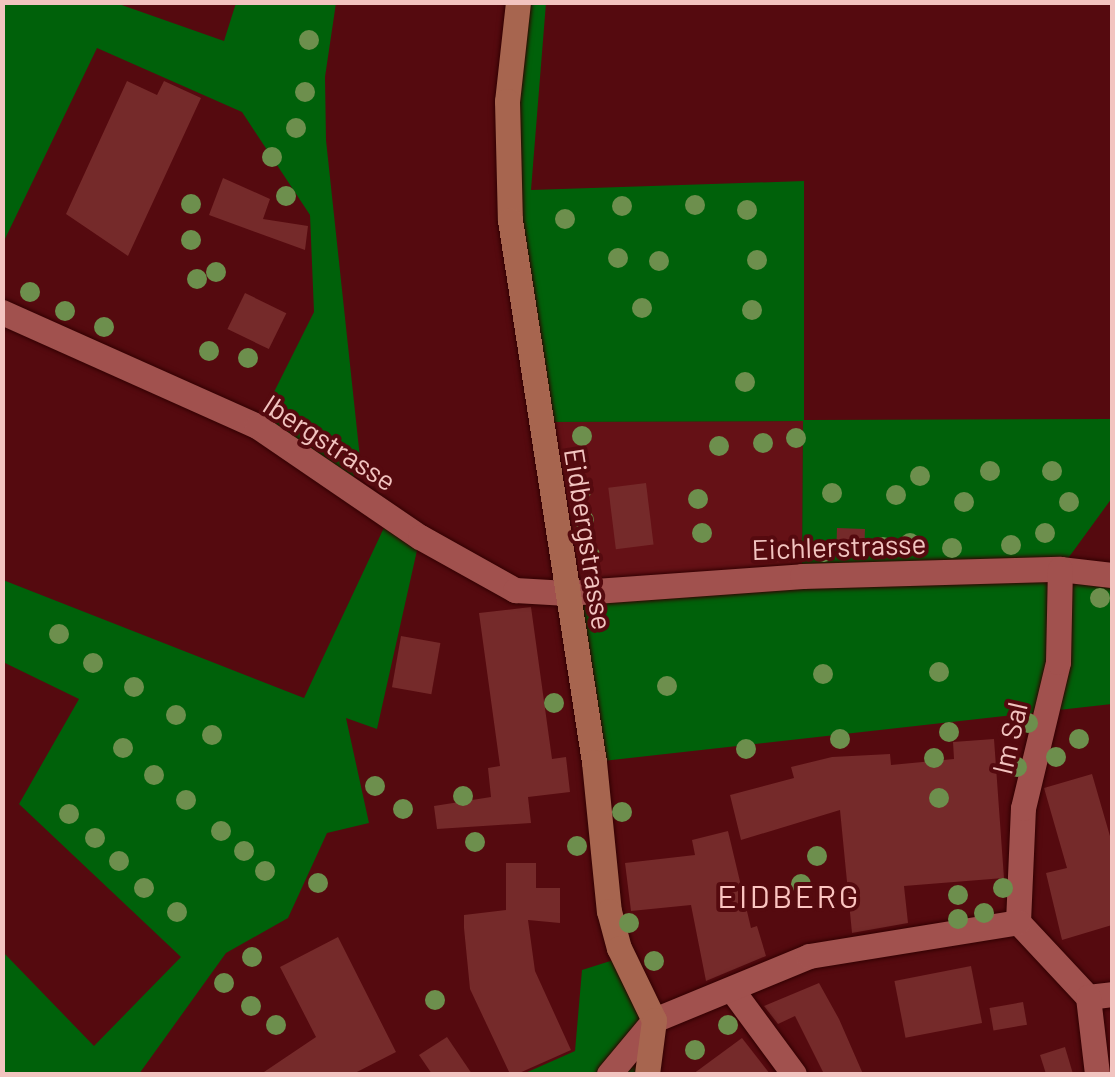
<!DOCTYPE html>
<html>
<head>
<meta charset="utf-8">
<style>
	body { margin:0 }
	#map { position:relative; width:1115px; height:1077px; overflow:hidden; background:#550a0f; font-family:Barlow,sans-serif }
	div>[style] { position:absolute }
	.built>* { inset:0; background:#651116 }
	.green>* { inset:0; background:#00610a }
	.building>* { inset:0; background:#752a2a; transform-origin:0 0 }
	.roads { filter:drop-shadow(0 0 2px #310002) drop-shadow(0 0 2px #310002) }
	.street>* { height:25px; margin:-12.5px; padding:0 12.5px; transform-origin:12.5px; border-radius:12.5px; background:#a1514e }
	.secondary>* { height:25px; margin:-12.5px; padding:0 12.5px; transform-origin:12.5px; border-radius:12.5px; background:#a7654f }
	.trees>* { width:20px; height:20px; margin:-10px; border-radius:50%; background:#6d8f4d }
	span { translate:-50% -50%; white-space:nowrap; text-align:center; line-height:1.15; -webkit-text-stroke:8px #550a0f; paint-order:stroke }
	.street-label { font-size:28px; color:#f2c4c0 }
	.quarter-label { font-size:32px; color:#fbc4c0; letter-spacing:2.5px }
	.frame { position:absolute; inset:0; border:5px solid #f2c4c0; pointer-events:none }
</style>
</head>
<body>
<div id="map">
	<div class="built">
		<i style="clip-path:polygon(803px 421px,802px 576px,567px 593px,540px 422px)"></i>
	</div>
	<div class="green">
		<i style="clip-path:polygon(3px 3px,116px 3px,224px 41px,236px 3px,336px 3px,325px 77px,326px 140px,360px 458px,349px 491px,257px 426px,314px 312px,310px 215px,242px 112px,97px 48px,3px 243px)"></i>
		<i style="clip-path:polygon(518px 3px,546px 3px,531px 190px,804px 181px,804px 420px,1112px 419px,1112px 498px,1061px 568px,1112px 575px,1112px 704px,594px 762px,567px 593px,802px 575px,803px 421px,540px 422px,510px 220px)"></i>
		<i style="clip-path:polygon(389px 517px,420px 537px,377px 729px,346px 718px,369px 823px,327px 833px,288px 918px,226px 953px,139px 1074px,3px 1074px,3px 952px,94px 1046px,181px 957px,19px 804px,79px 699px,3px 662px,3px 580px,304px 698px)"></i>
		<i style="clip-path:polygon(623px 957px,654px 1020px,647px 1074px,523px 1074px,575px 1051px,582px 970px)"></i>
	</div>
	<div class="building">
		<i style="clip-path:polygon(127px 81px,157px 95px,164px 81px,201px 98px,128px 256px,66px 214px)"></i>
		<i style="clip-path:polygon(223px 178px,270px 199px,263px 219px,308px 226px,305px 250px,209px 215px)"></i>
		<i style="left:245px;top:293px;width:46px;height:40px;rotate:26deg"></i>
		<i style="left:646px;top:483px;width:62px;height:38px;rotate:83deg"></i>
		<i style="left:837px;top:528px;width:28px;height:20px;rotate:2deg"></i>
		<i style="clip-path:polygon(531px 607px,552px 759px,566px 757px,570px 792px,528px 797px,531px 823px,437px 829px,434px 806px,491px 797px,488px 768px,500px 766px,479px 613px)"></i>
		<i style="left:401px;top:636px;width:40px;height:52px;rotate:10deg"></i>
		<i style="clip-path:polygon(994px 739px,1004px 878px,904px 886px,908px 923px,852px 933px,840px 810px,741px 840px,730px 795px,794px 778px,791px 767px,832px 757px,890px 754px,891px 765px,954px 759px,953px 742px)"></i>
		<i style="clip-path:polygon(1092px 774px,1112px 843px,1112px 925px,1062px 940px,1046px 873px,1067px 868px,1044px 788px)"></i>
		<i style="clip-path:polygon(728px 831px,751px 928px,757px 926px,766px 956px,706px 981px,691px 905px,631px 911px,625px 863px,695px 855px,692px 840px)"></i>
		<i style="clip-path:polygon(506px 863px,536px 863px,536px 888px,560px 888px,560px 923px,528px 920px,535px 971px,571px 1050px,517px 1074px,510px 1074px,470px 989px,464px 928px,464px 915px,506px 910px)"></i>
		<i style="clip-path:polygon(338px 937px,396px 1052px,353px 1074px,261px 1074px,316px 1037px,280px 967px)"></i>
		<i style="left:971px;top:966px;width:58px;height:78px;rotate:79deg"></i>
		<i style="clip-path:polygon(819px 983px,839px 1019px,863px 1074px,824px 1074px,795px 1016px,778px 1024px,764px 1006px)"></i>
		<i style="left:1023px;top:1002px;width:23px;height:34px;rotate:80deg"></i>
		<i style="clip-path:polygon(447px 1037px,472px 1074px,432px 1074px,419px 1055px)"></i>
		<i style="clip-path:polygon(742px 1038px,770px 1074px,693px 1074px)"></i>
		<i style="clip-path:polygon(1065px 1047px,1073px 1074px,1046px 1074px,1040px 1055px)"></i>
	</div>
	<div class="roads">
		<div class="street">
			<i style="left:2px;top:312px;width:279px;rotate:24.1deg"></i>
			<i style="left:257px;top:426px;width:197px;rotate:34.3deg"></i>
			<i style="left:420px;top:537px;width:109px;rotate:29.2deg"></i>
			<i style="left:515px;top:590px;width:52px;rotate:3.3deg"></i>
			<i style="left:567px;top:593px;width:236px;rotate:-4.1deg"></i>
			<i style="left:802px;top:576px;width:258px;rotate:-1.6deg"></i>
			<i style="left:1060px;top:569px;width:52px;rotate:6.6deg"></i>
			<i style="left:1018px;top:922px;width:114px;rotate:-87.5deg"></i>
			<i style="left:1023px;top:808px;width:150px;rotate:-76.5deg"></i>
			<i style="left:1058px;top:662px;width:93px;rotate:-88.8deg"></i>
			<i style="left:1018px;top:922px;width:103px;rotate:47deg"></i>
			<i style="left:1088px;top:997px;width:24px;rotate:-7deg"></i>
			<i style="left:732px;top:990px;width:104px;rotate:53.6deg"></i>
			<i style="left:1088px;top:997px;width:78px;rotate:83.3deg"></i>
			<i style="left:609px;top:1074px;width:70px;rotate:-50.2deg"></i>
			<i style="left:654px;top:1020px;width:168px;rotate:-22.4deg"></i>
			<i style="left:809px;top:956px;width:212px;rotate:-9.2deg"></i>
		</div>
		<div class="secondary">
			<i style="left:518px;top:2px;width:100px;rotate:96.3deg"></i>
			<i style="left:507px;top:101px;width:119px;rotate:88.6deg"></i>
			<i style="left:510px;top:220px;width:548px;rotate:81.19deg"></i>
			<i style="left:594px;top:762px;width:150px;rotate:84.3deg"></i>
			<i style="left:609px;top:911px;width:38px;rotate:75deg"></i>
			<i style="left:619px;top:948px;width:80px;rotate:64.1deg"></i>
			<i style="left:654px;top:1020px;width:54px;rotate:97.4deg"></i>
		</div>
	</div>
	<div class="trees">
		<i style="left:309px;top:40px"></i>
		<i style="left:305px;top:92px"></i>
		<i style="left:296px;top:128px"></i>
		<i style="left:272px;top:157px"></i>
		<i style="left:286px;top:196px"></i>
		<i style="left:191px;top:204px"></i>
		<i style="left:695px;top:205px"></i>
		<i style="left:622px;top:206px"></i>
		<i style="left:747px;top:210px"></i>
		<i style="left:565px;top:219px"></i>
		<i style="left:191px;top:240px"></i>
		<i style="left:618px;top:258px"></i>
		<i style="left:757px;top:260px"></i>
		<i style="left:659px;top:261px"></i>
		<i style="left:216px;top:272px"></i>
		<i style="left:197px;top:279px"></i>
		<i style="left:30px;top:292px"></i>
		<i style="left:642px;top:308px"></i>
		<i style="left:752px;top:310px"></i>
		<i style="left:65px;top:311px"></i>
		<i style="left:104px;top:327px"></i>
		<i style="left:209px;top:351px"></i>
		<i style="left:248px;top:358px"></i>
		<i style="left:745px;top:382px"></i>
		<i style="left:582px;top:436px"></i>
		<i style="left:796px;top:438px"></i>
		<i style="left:763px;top:443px"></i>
		<i style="left:719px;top:446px"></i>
		<i style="left:990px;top:471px"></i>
		<i style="left:1052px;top:471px"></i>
		<i style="left:920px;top:476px"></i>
		<i style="left:581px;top:491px"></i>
		<i style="left:832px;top:493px"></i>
		<i style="left:896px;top:495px"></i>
		<i style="left:698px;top:499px"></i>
		<i style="left:964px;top:502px"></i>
		<i style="left:1069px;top:502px"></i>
		<i style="left:584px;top:520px"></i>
		<i style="left:702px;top:533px"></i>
		<i style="left:1045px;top:533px"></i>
		<i style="left:910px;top:543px"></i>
		<i style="left:1011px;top:545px"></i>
		<i style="left:883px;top:547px"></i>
		<i style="left:952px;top:548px"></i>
		<i style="left:824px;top:552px"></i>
		<i style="left:590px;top:555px"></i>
		<i style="left:1100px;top:598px"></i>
		<i style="left:59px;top:634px"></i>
		<i style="left:93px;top:663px"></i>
		<i style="left:939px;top:672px"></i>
		<i style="left:823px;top:674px"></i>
		<i style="left:667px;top:686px"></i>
		<i style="left:134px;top:687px"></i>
		<i style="left:554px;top:703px"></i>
		<i style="left:176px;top:715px"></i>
		<i style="left:1028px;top:723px"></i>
		<i style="left:949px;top:732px"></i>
		<i style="left:212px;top:735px"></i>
		<i style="left:840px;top:739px"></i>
		<i style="left:1079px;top:739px"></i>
		<i style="left:123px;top:748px"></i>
		<i style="left:746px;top:749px"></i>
		<i style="left:1056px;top:757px"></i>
		<i style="left:934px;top:758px"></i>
		<i style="left:1017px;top:767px"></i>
		<i style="left:154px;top:775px"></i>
		<i style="left:375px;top:786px"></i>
		<i style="left:463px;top:796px"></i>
		<i style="left:939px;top:798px"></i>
		<i style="left:186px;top:800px"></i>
		<i style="left:403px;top:809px"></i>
		<i style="left:622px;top:812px"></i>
		<i style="left:69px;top:814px"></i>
		<i style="left:221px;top:831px"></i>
		<i style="left:95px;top:838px"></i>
		<i style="left:475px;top:842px"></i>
		<i style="left:577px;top:846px"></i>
		<i style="left:244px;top:851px"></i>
		<i style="left:817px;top:856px"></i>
		<i style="left:119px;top:861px"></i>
		<i style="left:265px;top:871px"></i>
		<i style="left:318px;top:883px"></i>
		<i style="left:801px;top:884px"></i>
		<i style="left:144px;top:888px"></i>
		<i style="left:1003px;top:888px"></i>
		<i style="left:958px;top:895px"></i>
		<i style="left:177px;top:912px"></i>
		<i style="left:984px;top:913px"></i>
		<i style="left:958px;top:919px"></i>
		<i style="left:629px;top:923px"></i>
		<i style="left:252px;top:957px"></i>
		<i style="left:654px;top:961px"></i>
		<i style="left:224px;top:983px"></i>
		<i style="left:435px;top:1000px"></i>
		<i style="left:251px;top:1006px"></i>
		<i style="left:276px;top:1025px"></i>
		<i style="left:728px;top:1025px"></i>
		<i style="left:695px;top:1050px"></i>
	</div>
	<div class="street-label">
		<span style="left:330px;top:442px;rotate:33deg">Ibergstrasse</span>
		<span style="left:589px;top:539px;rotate:81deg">Eidbergstrasse</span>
		<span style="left:839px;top:546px;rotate:-2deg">Eichlerstrasse</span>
		<span style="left:1009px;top:738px;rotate:-77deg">Im Sal</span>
	</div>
	<div class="quarter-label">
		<span style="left:789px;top:895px">EIDBERG</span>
	</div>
	<div class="frame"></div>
</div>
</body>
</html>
